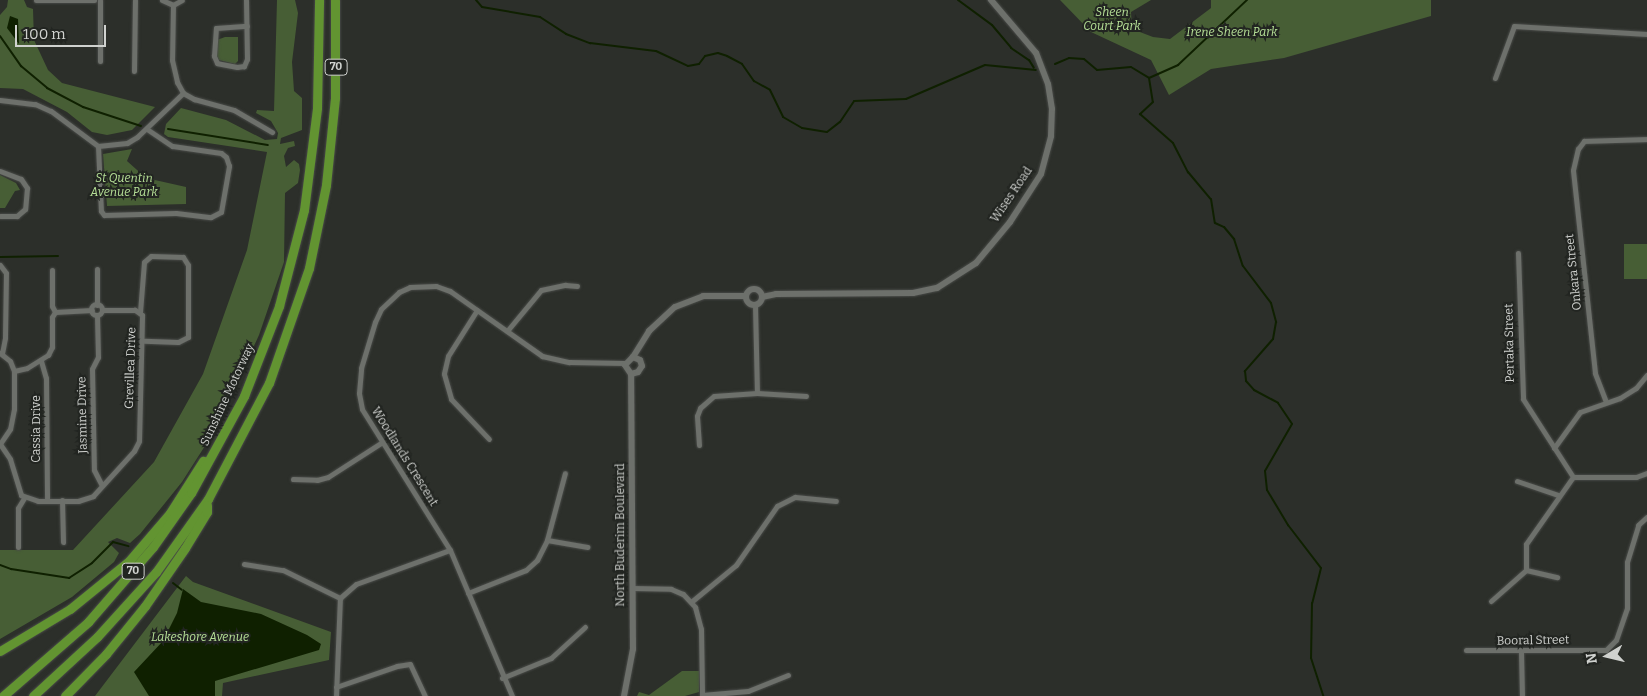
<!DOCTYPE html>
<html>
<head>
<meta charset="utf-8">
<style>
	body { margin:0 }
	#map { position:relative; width:1647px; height:696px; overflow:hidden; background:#2c2f2a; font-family:Bitter,serif }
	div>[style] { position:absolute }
	.green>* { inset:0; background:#475e35; transform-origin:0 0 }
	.water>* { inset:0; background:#0f2000 }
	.stream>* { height:2px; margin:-1px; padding:0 1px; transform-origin:1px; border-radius:1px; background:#0f2000 }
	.roads { filter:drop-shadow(0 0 1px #494b48) drop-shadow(0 0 1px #494b48) }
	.minor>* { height:5px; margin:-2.5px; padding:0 2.5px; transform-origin:2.5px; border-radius:2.5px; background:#6d706b }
	.minor>.ring { margin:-2.5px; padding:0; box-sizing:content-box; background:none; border:5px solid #6d706b; border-radius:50% }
	.tertiary>* { height:6px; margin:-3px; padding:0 3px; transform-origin:3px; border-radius:3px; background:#6d706b }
	.tertiary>.ring { margin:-3px; padding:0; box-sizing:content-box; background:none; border:6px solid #6d706b; border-radius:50% }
	.motorway>* { height:9px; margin:-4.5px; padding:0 4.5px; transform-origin:4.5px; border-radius:4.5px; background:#629431 }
	span { translate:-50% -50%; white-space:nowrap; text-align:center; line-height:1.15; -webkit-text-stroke:4px #222521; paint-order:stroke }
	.shield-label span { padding:1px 4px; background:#222521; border:1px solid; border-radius:4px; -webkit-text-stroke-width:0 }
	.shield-label { font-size:11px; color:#d0d2cf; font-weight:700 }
	.park-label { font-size:12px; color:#b6e097; font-style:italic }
	.street-label { font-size:12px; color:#d0d2cf }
	.north { position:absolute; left:1582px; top:631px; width:50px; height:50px; -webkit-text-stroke:4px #222521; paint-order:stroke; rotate:261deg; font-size:14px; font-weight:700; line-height:20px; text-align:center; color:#d0d2cf }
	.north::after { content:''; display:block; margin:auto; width:18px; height:22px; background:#d0d2cf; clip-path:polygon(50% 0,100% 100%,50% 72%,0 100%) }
	.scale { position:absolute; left:15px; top:25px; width:91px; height:22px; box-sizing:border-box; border:2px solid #d0d2cf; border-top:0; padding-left:6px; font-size:15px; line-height:18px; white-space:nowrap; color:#d0d2cf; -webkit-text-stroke:4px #222521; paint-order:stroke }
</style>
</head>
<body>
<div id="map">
	<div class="green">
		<i style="clip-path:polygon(8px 0,24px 0,27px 7px,33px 9px,34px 40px,48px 70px,62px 83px,155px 107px,132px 130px,107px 135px,92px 132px,67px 112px,23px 89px,0 88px,0 15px,7px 7px)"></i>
		<i style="clip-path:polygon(277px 0,295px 0,298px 13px,292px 62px,294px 91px,302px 98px,302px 130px,281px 138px,280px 144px,294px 141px,295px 146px,288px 148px,284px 156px,286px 167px,294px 160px,299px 164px,300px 170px,298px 183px,285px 193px,284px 262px,259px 335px,217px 427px,182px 482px,140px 534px,130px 543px,117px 538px,108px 542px,119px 553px,114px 562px,72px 597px,0 639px,0 550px,73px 550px,154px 462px,203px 374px,247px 250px,267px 152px,168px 137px,164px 134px,166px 124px,181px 108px,226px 120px,265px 140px,277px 139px,278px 133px,271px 121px,256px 113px,257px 110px,274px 111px)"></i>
		<i style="clip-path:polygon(1060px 0,1151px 0,1131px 12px,1132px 29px,1153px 37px,1170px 39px,1211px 8px,1211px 0,1431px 0,1431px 16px,1284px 58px,1211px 69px,1169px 95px,1151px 60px,1091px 32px)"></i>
		<i style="clip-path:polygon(225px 37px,238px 37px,238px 61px,235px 64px,219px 60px,217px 56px,217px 40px)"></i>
		<i style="clip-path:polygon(132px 149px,127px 161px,146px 178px,186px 187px,186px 204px,107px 206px,103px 154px)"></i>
		<i style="clip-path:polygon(0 175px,16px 183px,20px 190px,15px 191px,5px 208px,0 208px)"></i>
		<i style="left:1624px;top:244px;width:23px;height:35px"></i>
		<i style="clip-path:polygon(186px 576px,193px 582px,331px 632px,329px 660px,223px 683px,222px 696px,95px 696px)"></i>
		<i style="clip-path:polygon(682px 671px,699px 671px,699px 692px,685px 696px,637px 696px,639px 692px,649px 695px)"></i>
	</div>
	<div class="water">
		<i style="clip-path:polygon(10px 16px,18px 19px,19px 44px,7px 28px)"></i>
		<i style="clip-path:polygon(183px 589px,201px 602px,261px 614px,307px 635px,321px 644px,319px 650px,215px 681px,215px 696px,149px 696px,134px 672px,163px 641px,177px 613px)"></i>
	</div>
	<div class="stream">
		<i style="left:476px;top:0;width:9px;rotate:49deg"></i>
		<i style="left:482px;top:7px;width:59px;rotate:9.8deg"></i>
		<i style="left:540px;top:17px;width:31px;rotate:33deg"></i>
		<i style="left:566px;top:34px;width:26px;rotate:21deg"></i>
		<i style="left:590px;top:43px;width:66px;rotate:6.9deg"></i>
		<i style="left:656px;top:51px;width:35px;rotate:25deg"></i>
		<i style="left:688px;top:66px;width:11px;rotate:-10deg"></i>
		<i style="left:699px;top:64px;width:10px;rotate:-53deg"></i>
		<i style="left:705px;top:56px;width:13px;rotate:-13deg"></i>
		<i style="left:718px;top:53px;width:9px;rotate:18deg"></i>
		<i style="left:727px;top:56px;width:17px;rotate:28deg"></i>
		<i style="left:742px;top:64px;width:21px;rotate:55deg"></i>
		<i style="left:754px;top:81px;width:18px;rotate:29deg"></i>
		<i style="left:770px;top:90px;width:30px;rotate:64deg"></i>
		<i style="left:783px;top:117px;width:22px;rotate:30deg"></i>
		<i style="left:802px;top:128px;width:25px;rotate:9deg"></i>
		<i style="left:827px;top:132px;width:16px;rotate:-38deg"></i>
		<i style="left:840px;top:122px;width:25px;rotate:-56deg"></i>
		<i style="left:854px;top:101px;width:52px;rotate:-2.2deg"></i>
		<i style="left:906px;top:99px;width:86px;rotate:-23.3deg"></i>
		<i style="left:985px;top:65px;width:51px;rotate:5.6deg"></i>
		<i style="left:958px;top:0;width:42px;rotate:36.3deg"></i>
		<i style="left:992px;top:25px;width:30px;rotate:50deg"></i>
		<i style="left:1011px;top:48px;width:22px;rotate:34deg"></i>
		<i style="left:1029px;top:60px;width:9px;rotate:58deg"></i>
		<i style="left:0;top:36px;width:37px;rotate:55deg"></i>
		<i style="left:21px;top:66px;width:34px;rotate:40deg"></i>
		<i style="left:47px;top:88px;width:41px;rotate:27.8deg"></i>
		<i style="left:83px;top:107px;width:61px;rotate:18.1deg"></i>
		<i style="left:1055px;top:64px;width:15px;rotate:-23deg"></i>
		<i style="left:1069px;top:58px;width:15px;rotate:4deg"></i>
		<i style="left:1084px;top:59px;width:17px;rotate:40deg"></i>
		<i style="left:1097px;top:70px;width:34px;rotate:-5deg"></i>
		<i style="left:1131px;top:67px;width:21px;rotate:31deg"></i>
		<i style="left:1149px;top:78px;width:24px;rotate:81deg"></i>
		<i style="left:1153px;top:102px;width:18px;rotate:137deg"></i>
		<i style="left:1140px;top:114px;width:44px;rotate:41.3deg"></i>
		<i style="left:1173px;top:143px;width:33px;rotate:63deg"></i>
		<i style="left:1188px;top:172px;width:35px;rotate:50deg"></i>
		<i style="left:1211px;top:199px;width:24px;rotate:81deg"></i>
		<i style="left:1215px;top:223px;width:10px;rotate:24deg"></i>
		<i style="left:1224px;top:227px;width:16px;rotate:50deg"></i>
		<i style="left:1234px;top:239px;width:28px;rotate:72deg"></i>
		<i style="left:1243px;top:266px;width:46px;rotate:52.9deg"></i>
		<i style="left:1271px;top:303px;width:20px;rotate:75deg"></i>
		<i style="left:1276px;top:322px;width:17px;rotate:100deg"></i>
		<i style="left:1273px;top:339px;width:43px;rotate:131.2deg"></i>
		<i style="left:1245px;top:371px;width:10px;rotate:84deg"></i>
		<i style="left:1246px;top:381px;width:12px;rotate:48deg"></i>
		<i style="left:1254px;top:390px;width:27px;rotate:28deg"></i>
		<i style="left:1278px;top:403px;width:25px;rotate:56deg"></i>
		<i style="left:1292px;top:424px;width:54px;rotate:119.9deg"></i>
		<i style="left:1265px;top:471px;width:19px;rotate:84deg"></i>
		<i style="left:1267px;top:490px;width:41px;rotate:59deg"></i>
		<i style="left:1288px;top:525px;width:54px;rotate:52.5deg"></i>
		<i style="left:1321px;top:568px;width:36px;rotate:104deg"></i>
		<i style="left:1312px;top:603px;width:55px;rotate:91deg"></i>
		<i style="left:1311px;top:658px;width:40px;rotate:72deg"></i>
		<i style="left:1149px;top:78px;width:32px;rotate:-24deg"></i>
		<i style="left:1178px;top:65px;width:95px;rotate:-43.3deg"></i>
		<i style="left:168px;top:129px;width:101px;rotate:9.1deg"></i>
		<i style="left:0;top:257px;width:58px;rotate:-1deg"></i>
		<i style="left:0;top:565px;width:12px;rotate:20deg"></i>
		<i style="left:11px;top:569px;width:59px;rotate:8.8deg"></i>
		<i style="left:69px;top:578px;width:27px;rotate:-33deg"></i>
		<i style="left:92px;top:563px;width:30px;rotate:-45deg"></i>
		<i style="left:113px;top:542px;width:16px;rotate:15deg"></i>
		<i style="left:173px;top:583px;width:11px;rotate:38deg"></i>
	</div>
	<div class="roads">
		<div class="minor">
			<i style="left:36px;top:0;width:58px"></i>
			<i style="left:162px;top:0;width:12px;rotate:24deg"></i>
			<i style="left:173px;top:5px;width:10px;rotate:-29deg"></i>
			<i style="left:246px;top:0;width:59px;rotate:89deg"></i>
			<i style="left:247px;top:59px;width:8px;rotate:113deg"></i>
			<i style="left:244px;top:66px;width:7px;rotate:172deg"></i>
			<i style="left:237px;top:67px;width:20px;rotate:-169deg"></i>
			<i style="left:217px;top:63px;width:8px;rotate:-113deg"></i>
			<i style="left:214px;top:56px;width:28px;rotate:-86deg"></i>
			<i style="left:216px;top:28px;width:31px;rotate:-4deg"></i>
			<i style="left:173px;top:5px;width:55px;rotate:91deg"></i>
			<i style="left:172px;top:60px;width:23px;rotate:77deg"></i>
			<i style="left:177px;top:82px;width:13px;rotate:61deg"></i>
			<i style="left:183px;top:93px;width:13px;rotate:29deg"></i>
			<i style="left:194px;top:99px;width:41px;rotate:15.4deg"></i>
			<i style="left:234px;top:110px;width:44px;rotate:30.1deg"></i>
			<i style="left:100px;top:61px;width:61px;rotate:-90deg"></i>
			<i style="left:134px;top:71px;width:71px;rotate:-89.2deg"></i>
			<i style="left:1495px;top:78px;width:55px;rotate:-69.9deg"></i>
			<i style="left:1514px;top:26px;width:133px;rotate:3.4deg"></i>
			<i style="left:0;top:100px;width:35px;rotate:7deg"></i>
			<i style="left:35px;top:104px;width:17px;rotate:24deg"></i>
			<i style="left:51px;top:111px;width:59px;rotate:36.7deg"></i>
			<i style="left:98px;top:146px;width:29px;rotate:-6deg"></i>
			<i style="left:127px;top:143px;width:12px;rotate:-31deg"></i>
			<i style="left:137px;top:137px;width:64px;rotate:-43.7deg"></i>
			<i style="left:98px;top:146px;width:65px;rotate:87.4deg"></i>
			<i style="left:101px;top:211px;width:5px;rotate:53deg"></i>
			<i style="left:104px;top:215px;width:72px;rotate:-1.6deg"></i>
			<i style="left:176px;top:213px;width:35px;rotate:7deg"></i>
			<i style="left:211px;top:217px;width:11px;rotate:-27deg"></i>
			<i style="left:221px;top:212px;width:47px;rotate:-80.1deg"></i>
			<i style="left:229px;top:166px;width:9px;rotate:-108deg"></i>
			<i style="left:226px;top:157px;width:6px;rotate:-141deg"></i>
			<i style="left:221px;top:153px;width:49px;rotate:-171.9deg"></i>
			<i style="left:172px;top:146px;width:29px;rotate:-146deg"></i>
			<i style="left:0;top:171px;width:22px;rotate:21deg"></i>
			<i style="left:21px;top:179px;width:11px;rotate:56deg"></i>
			<i style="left:27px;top:188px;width:21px;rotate:95deg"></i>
			<i style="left:25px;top:209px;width:11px;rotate:139deg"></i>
			<i style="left:17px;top:216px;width:17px;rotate:180deg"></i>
			<i style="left:1518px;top:253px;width:146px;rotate:88deg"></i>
			<i style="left:1523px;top:399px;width:93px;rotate:57.3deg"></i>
			<i style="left:0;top:265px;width:10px;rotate:53deg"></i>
			<i style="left:6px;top:273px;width:65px;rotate:90.9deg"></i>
			<i style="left:5px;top:338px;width:16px;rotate:101deg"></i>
			<i style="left:97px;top:269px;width:36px;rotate:90deg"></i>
			<i style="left:52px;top:270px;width:36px;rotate:90deg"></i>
			<i style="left:52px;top:306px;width:7px;rotate:63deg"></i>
			<i class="ring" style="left:91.5px;top:304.5px;width:6px;height:6px"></i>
			<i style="left:755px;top:305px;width:88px;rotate:88.7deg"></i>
			<i style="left:477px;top:310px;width:54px;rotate:122.2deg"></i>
			<i style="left:448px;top:356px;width:18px;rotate:103deg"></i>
			<i style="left:444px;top:374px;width:26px;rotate:74deg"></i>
			<i style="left:451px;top:399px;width:55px;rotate:46.5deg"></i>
			<i style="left:140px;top:312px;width:50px;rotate:-85.4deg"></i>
			<i style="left:144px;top:262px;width:9px;rotate:-41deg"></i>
			<i style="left:151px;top:256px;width:32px;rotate:2deg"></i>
			<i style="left:183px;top:257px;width:9px;rotate:58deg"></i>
			<i style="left:188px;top:265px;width:72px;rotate:90deg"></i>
			<i style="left:188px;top:337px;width:11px;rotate:153deg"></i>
			<i style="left:178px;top:342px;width:34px;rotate:-178deg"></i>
			<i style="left:97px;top:316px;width:41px;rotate:88.6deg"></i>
			<i style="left:98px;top:357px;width:13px;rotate:117deg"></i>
			<i style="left:92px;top:369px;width:101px;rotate:88.9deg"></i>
			<i style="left:94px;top:470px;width:16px;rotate:63deg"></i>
			<i style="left:507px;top:331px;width:53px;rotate:-50.3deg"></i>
			<i style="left:541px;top:290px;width:25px;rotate:-12deg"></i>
			<i style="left:565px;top:285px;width:12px;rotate:5deg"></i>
			<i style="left:0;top:353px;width:13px;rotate:39deg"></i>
			<i style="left:10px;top:361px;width:11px;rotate:68deg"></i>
			<i style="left:14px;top:371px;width:38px;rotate:90deg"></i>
			<i style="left:14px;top:409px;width:20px;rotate:101deg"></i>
			<i style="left:10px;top:429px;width:18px;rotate:124deg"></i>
			<i style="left:41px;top:361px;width:18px;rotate:74deg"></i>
			<i style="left:46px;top:378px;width:121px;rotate:89.5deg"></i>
			<i style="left:14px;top:371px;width:13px;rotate:-13deg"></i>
			<i style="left:27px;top:368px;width:25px;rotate:-32deg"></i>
			<i style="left:48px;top:355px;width:9px;rotate:-63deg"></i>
			<i style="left:52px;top:347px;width:30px;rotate:-90deg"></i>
			<i style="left:52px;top:317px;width:6px;rotate:-59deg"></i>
			<i style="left:55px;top:312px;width:37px;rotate:-3deg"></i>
			<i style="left:1606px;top:402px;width:31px;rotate:-111deg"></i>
			<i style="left:1595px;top:373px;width:204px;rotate:-96.2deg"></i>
			<i style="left:1573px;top:170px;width:22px;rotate:-77deg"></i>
			<i style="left:1578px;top:149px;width:10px;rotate:-53deg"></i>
			<i style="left:1584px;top:141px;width:63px;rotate:-1.8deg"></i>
			<i style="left:0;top:444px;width:18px;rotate:56deg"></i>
			<i style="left:10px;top:459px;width:38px;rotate:73deg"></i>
			<i style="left:21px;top:495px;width:18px;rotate:19deg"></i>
			<i style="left:38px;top:501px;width:40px"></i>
			<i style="left:78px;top:501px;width:16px;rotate:-18deg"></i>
			<i style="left:93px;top:496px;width:61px;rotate:-47.7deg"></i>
			<i style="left:134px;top:451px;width:11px;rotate:-63deg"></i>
			<i style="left:139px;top:441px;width:126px;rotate:-88.6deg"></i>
			<i style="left:142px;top:315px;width:9px;rotate:-144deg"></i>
			<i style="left:135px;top:310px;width:32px;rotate:180deg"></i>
			<i style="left:699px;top:445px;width:29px;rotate:-94deg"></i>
			<i style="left:697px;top:416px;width:9px;rotate:-69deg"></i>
			<i style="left:700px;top:408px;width:18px;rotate:-41deg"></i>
			<i style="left:714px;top:396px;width:43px;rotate:-4deg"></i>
			<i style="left:757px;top:393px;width:49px;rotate:3.5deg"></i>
			<i style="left:1554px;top:448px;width:44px;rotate:-54.2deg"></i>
			<i style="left:1580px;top:412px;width:42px;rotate:-19.3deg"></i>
			<i style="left:1620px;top:398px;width:19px;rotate:-32deg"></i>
			<i style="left:1636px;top:388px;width:17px;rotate:-50deg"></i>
			<i style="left:1573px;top:477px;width:63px"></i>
			<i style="left:1636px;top:477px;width:12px;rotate:-20deg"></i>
			<i style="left:293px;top:479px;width:24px;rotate:2deg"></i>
			<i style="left:317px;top:480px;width:11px;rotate:-15deg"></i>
			<i style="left:328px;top:477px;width:63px;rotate:-32.7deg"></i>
			<i style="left:1517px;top:481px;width:43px;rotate:18.9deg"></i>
			<i style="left:62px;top:500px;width:42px;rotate:88.6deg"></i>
			<i style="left:547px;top:540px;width:41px;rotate:9.9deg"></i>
			<i style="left:18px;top:547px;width:39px;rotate:-90deg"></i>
			<i style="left:18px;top:508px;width:12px;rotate:-59deg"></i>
			<i style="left:244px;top:564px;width:39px;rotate:9deg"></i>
			<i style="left:283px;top:570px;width:64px;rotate:26.2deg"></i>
			<i style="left:1526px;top:570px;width:32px;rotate:13deg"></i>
			<i style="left:632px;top:588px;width:39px;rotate:1deg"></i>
			<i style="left:671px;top:589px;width:13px;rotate:23deg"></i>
			<i style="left:683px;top:594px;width:18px;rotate:47deg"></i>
			<i style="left:695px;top:607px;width:23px;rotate:75deg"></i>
			<i style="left:701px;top:629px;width:67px;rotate:89.1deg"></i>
			<i style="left:468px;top:593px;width:62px;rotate:-21.6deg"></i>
			<i style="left:526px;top:570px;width:15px;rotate:-42deg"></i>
			<i style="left:537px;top:560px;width:22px;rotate:-63deg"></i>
			<i style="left:547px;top:540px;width:69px;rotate:-75deg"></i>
			<i style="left:1491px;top:601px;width:47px;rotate:-41.5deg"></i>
			<i style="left:1526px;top:570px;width:26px;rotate:-90deg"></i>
			<i style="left:1526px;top:544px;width:82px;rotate:-55deg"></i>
			<i style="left:691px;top:602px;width:58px;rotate:-39.4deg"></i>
			<i style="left:736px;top:565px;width:72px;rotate:-55.2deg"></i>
			<i style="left:777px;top:506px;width:20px;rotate:-27deg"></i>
			<i style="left:795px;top:497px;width:41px;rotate:5.6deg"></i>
			<i style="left:1466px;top:650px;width:140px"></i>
			<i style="left:1606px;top:650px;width:14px;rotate:-45deg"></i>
			<i style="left:1616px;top:640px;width:34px;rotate:-71deg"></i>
			<i style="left:1627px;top:608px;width:46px;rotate:-90deg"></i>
			<i style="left:1627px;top:562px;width:39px;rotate:-73deg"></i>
			<i style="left:1638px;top:525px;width:12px;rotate:-42deg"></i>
			<i style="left:1521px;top:652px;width:44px;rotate:88.7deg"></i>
			<i style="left:502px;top:678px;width:53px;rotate:-22.2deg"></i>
			<i style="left:551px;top:658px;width:46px;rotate:-42.4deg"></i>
			<i style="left:336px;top:687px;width:65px;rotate:-19deg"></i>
			<i style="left:397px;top:666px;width:13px;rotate:-9deg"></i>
			<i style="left:410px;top:664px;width:35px;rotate:65deg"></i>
			<i style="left:702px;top:695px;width:46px;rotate:-5deg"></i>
			<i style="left:748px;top:691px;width:43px;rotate:-21.8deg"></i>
			<i style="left:336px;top:696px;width:98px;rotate:-87.7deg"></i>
			<i style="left:340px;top:598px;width:21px;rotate:-41deg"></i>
			<i style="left:356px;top:584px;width:100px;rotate:-19.9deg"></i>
			<i style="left:512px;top:696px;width:159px;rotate:-113deg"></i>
			<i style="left:450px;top:550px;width:166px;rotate:-122deg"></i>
			<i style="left:362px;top:409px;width:16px;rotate:-101deg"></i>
			<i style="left:359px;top:393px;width:25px;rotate:-85deg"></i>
			<i style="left:361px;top:368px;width:48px;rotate:-73.1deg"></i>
			<i style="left:375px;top:322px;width:14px;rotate:-65deg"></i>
			<i style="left:381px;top:309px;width:25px;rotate:-43deg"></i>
			<i style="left:399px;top:292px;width:12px;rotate:-24deg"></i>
			<i style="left:410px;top:287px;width:26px;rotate:-2deg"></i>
			<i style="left:436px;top:286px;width:15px;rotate:20deg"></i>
			<i style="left:450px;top:291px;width:113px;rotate:35.2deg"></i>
			<i style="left:542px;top:356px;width:28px;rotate:13deg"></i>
			<i style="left:569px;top:362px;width:56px;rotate:1deg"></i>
		</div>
		<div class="tertiary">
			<i class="ring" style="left:746px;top:289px;width:10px;height:10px"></i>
			<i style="left:762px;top:297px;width:14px;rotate:-12deg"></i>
			<i style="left:776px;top:294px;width:137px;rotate:-0.4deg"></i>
			<i style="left:913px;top:293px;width:25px;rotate:-12deg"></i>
			<i style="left:937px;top:288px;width:46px;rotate:-32.7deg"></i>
			<i style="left:976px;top:263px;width:53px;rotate:-50.3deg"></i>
			<i style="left:1010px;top:222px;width:57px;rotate:-57.1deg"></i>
			<i style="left:1041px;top:174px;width:39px;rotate:-75deg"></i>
			<i style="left:1051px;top:136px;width:27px;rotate:-88deg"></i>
			<i style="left:1052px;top:109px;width:25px;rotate:-99deg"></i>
			<i style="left:1048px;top:84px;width:33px;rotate:-111deg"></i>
			<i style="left:1036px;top:53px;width:70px;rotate:-130.3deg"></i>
			<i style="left:633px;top:357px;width:31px;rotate:-58deg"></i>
			<i style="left:649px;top:331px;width:35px;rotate:-43deg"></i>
			<i style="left:675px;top:307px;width:30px;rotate:-21deg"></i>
			<i style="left:703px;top:296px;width:43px"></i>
			<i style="left:631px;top:374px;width:7px;rotate:-16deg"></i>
			<i style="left:638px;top:372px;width:7px;rotate:-56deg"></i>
			<i style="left:642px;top:366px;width:6px;rotate:-108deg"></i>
			<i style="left:640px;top:360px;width:8px;rotate:-157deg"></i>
			<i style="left:631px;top:374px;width:11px;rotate:-124deg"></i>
			<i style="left:625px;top:365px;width:11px;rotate:-45deg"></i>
			<i style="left:624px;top:696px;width:48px;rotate:-79.2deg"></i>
			<i style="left:633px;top:649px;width:275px;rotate:-90.4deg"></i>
		</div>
		<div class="motorway">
			<i style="left:0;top:651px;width:82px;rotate:-31deg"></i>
			<i style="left:70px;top:609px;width:76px;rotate:-39.1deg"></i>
			<i style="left:129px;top:561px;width:63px;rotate:-49.5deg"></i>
			<i style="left:170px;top:513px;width:62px;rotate:-57.6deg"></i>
			<i style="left:3px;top:696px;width:113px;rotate:-41deg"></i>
			<i style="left:88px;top:622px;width:99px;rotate:-49.1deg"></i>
			<i style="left:153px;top:547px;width:66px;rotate:-54.9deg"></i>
			<i style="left:191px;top:493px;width:111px;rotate:-61.3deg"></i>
			<i style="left:244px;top:396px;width:97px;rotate:-68.7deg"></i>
			<i style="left:279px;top:306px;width:99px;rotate:-75.4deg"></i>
			<i style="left:304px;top:210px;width:103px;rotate:-82.7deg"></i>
			<i style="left:317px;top:108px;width:108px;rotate:-88.9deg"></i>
			<i style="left:33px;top:696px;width:87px;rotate:-42.7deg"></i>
			<i style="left:97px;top:637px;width:88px;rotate:-47.8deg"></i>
			<i style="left:156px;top:572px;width:90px;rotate:-54.5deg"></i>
			<i style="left:208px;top:499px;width:131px;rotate:-62.3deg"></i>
			<i style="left:269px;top:383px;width:122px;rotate:-70.8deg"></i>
			<i style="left:309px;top:268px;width:85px;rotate:-78.4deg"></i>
			<i style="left:326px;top:185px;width:87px;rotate:-84.1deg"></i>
			<i style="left:335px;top:98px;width:98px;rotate:-90deg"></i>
			<i style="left:65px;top:696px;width:59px;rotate:-45.7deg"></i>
			<i style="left:106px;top:654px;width:62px;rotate:-50.9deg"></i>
			<i style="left:145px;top:606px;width:70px;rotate:-55.4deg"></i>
			<i style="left:185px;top:548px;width:42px;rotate:-58.6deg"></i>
			<i style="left:207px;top:512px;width:7px;rotate:-90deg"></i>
		</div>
	</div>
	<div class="shield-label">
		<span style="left:336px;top:67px">70</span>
		<span style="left:133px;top:571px">70</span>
	</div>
	<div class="park-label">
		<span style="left:1112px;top:20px">Sheen<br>Court Park</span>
		<span style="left:1232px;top:33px">Irene Sheen Park</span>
		<span style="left:124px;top:186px">St Quentin<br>Avenue Park</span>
		<span style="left:200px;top:638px">Lakeshore Avenue</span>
	</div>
	<div class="street-label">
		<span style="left:1012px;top:195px;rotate:-56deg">Wises Road</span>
		<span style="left:1574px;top:272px;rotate:-96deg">Onkara Street</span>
		<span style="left:1510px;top:343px;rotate:-91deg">Pertaka Street</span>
		<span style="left:131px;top:368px;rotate:-88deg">Grevillea Drive</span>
		<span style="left:228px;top:395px;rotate:-65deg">Sunshine Motorway</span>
		<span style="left:83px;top:415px;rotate:-91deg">Jasmine Drive</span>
		<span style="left:37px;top:429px;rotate:-90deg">Cassia Drive</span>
		<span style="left:404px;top:457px;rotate:58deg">Woodlands Crescent</span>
		<span style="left:621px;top:535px;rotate:-90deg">North Buderim Boulevard</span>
		<span style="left:1533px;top:641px;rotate:-1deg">Booral Street</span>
	</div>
	<div class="north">N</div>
	<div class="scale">100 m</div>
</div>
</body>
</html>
